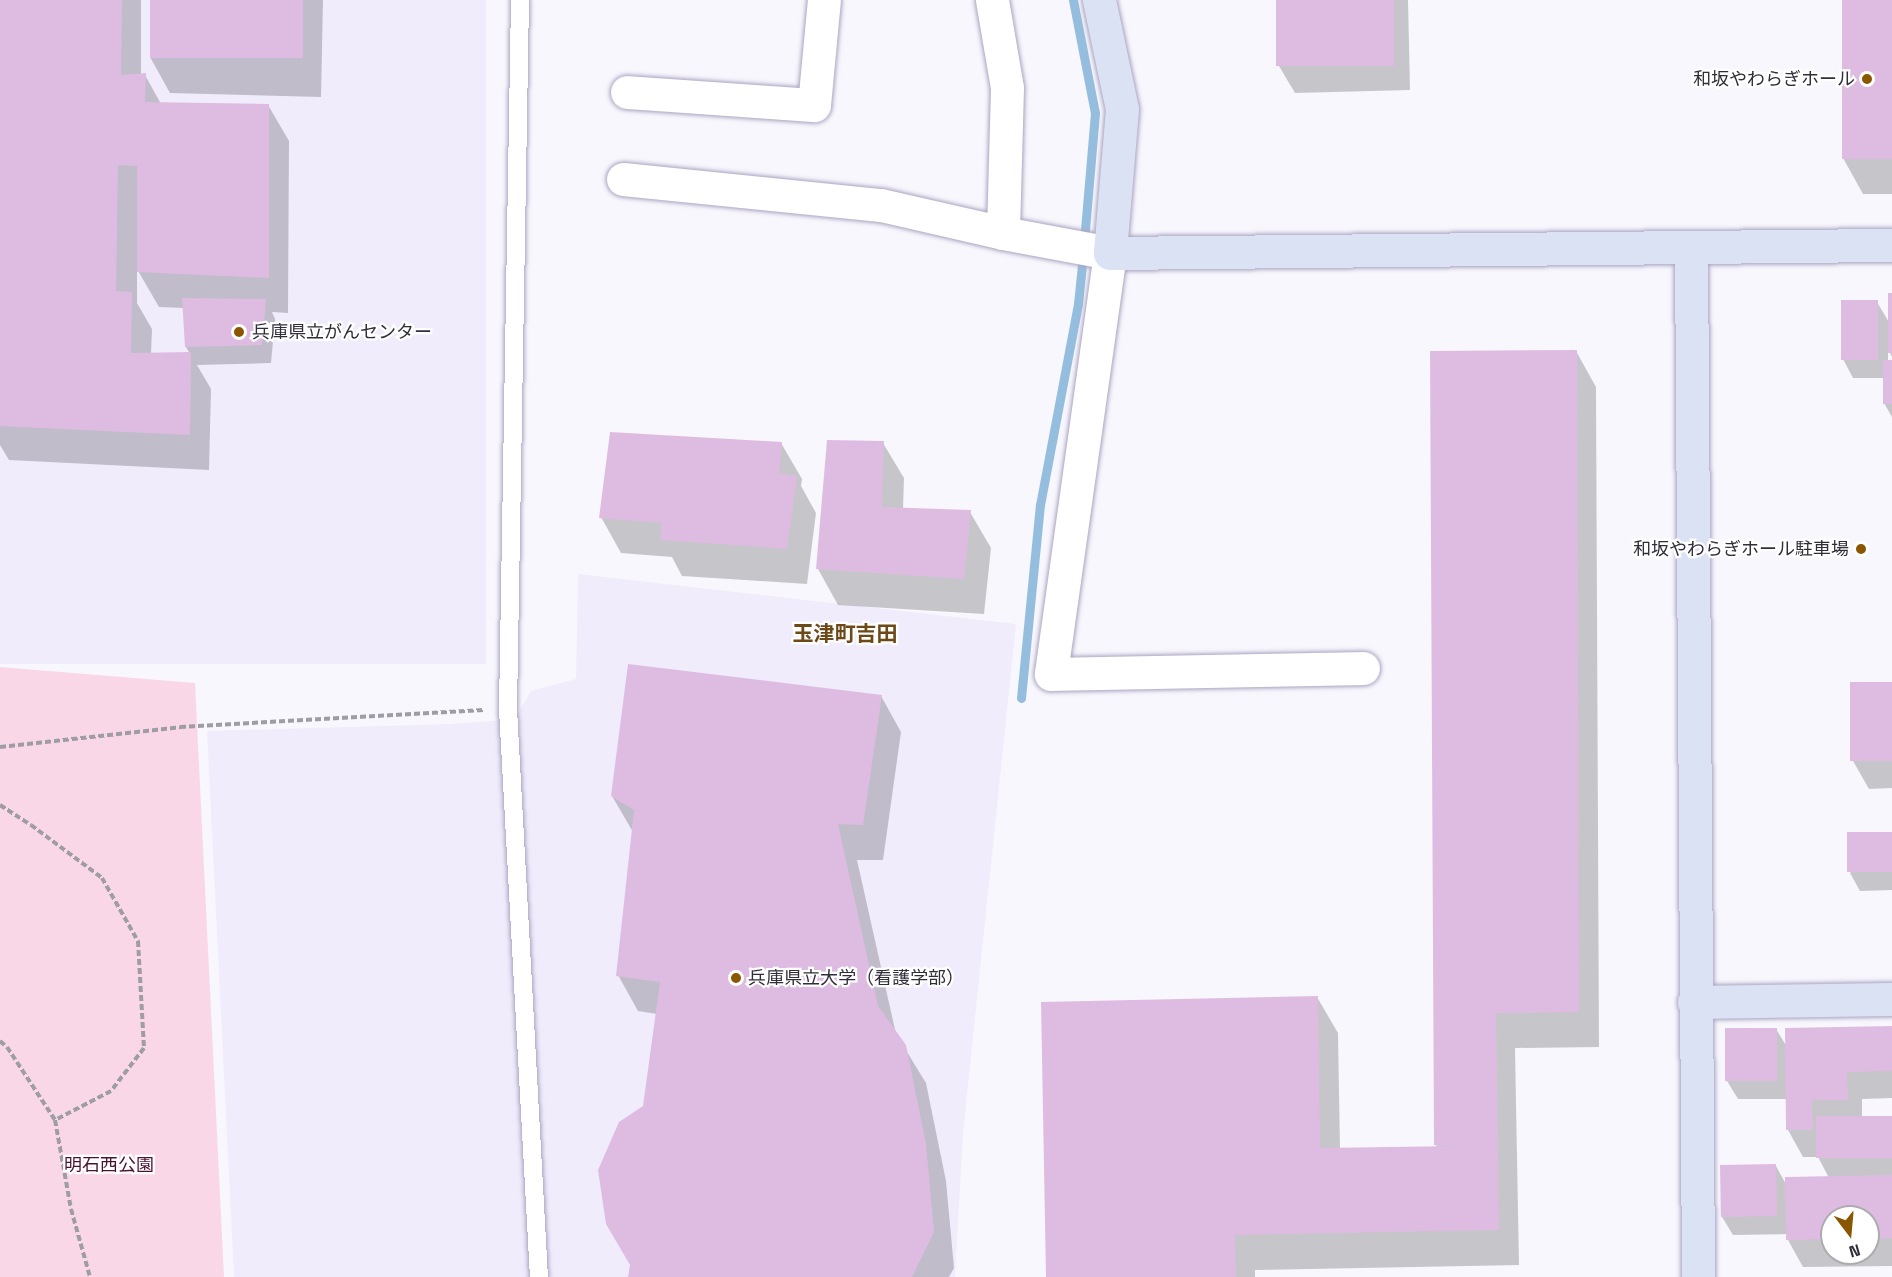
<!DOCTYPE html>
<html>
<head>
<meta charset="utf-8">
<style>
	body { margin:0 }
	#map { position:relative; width:1892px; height:1277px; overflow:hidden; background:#f8f7fd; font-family:"Space Grotesk","Noto Sans JP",sans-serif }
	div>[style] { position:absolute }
	.built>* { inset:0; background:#f0ecfc; transform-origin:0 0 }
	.green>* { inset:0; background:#fad7e6 }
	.shadow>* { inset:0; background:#0003 }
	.stream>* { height:9px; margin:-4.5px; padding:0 4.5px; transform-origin:4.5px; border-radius:4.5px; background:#95bede }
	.building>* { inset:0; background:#debce2; transform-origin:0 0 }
	.path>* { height:4px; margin-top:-2px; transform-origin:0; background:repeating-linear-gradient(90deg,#9e9ca4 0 6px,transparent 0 9px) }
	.roads { filter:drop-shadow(0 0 2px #aba4c2) drop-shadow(0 0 2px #aba4c2) }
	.lane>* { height:18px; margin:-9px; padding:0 9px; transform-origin:9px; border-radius:9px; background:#fff }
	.street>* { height:33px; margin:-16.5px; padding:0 16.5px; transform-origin:16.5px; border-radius:16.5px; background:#fff }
	.secondary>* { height:33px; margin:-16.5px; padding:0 16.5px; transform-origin:16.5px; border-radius:16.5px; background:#dbe2f4 }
	.dots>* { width:16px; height:16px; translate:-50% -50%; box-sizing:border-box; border:3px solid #fff; border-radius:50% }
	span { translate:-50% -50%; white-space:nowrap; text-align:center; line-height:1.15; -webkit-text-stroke:4.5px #fff; paint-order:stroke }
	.poi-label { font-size:18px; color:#312e3a }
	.right { translate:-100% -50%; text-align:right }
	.left { translate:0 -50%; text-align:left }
	.park-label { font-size:18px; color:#4b1232 }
	.quarter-label { font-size:21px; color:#6c4917; font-weight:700 }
	.north { position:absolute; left:1820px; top:1205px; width:60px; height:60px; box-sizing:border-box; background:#fff; border:2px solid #adabb0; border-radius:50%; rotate:164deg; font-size:16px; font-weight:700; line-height:24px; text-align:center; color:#312e3a }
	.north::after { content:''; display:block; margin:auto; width:21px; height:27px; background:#895700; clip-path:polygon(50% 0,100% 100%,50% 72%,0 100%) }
</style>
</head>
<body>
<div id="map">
	<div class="built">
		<i style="left:0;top:0;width:486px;height:664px"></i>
		<i style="clip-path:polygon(578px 574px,1016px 624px,963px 1133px,955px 1277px,234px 1277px,207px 731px,452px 724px,515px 719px,531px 691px,576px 679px)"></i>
	</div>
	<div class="green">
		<i style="clip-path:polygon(0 667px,195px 683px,224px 1277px,0 1277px)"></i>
	</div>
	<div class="shadow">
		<i style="clip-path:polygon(evenodd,0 0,141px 0,141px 75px,145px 75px,161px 104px,268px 105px,289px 141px,288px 313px,272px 312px,275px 319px,271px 363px,197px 365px,211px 389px,209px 470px,9px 460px,0 445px,0 0,137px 269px,159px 307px,184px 308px,186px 347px,190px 354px,151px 354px,152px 329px,137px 303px,137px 269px)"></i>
		<i style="clip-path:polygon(151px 0,323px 0,321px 97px,170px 93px,150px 57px)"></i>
		<i style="clip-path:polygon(1278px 0,1408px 0,1410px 90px,1295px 93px,1279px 66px)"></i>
		<i style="clip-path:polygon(1843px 0,1892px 0,1892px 194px,1863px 194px,1843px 158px)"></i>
		<i style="clip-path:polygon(1892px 294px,1892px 357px,1888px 349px,1888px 362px,1892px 362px,1892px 417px,1884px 403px,1884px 378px,1853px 378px,1843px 359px,1877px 302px,1890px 324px)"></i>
		<i style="clip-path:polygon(1576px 351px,1596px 387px,1599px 1047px,1515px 1048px,1519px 1265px,1255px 1270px,1255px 1277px,1047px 1277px,1317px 997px,1338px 1033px,1340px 1149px,1437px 1148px,1436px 1144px)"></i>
		<i style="clip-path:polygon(781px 443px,802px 479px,801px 486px,816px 513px,807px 584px,682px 576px,672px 557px,621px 553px,601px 517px)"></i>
		<i style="clip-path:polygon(883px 443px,904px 478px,903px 510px,970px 512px,991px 548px,984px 614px,838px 605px,818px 569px)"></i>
		<i style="clip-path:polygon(1892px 683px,1892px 788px,1869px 789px,1853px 761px)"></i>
		<i style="clip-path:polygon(881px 696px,901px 732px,883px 860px,857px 860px,896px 1034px,926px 1083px,946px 1181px,954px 1268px,949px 1277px,630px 1277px,644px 1107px,657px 1014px,638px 1011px,618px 975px,633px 832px,612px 796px)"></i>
		<i style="clip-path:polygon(1892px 833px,1892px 890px,1860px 891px,1850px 873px)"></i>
		<i style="clip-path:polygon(evenodd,1892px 1028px,1892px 1098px,1862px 1099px,1862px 1117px,1892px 1117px,1892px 1266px,1803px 1267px,1788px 1240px,1788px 1234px,1733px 1235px,1722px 1217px,1721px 1167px,1776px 1166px,1787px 1186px,1829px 1178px,1818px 1157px,1803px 1157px,1788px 1130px,1787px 1099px,1738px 1099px,1727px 1081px,1776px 1029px,1787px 1047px,1892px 1028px,1832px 1217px,1868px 1217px,1868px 1253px,1832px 1253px,1832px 1217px)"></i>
	</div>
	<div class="stream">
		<i style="left:1073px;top:0;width:115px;rotate:79deg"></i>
		<i style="left:1095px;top:113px;width:128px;rotate:94.9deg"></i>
		<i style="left:1021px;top:698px;width:194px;rotate:-84.4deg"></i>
		<i style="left:1040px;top:505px;width:205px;rotate:-79.3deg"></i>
		<i style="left:1078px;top:304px;width:49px;rotate:-84.2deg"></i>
	</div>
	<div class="building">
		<i style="clip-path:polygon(0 0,122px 0,121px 75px,146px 73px,145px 102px,269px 104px,269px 278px,137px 272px,137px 166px,118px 165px,116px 291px,132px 292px,131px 353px,191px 352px,190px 435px,0 426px)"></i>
		<i style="left:150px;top:0;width:153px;height:58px"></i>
		<i style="left:1276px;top:0;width:118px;height:66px"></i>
		<i style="left:1842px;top:0;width:50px;height:159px"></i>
		<i style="left:1888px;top:293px;width:4px;height:60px"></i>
		<i style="clip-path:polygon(182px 298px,266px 299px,262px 345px,185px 347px)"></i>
		<i style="left:1878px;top:300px;width:60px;height:37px;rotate:90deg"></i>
		<i style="clip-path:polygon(1577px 350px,1579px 1012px,1496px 1013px,1499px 1230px,1235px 1235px,1236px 1277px,1046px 1277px,1041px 1002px,1318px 996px,1320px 1148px,1458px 1146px,1434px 1145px,1430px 351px)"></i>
		<i style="left:1883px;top:360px;width:9px;height:44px"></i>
		<i style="clip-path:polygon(610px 432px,782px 442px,779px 473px,797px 476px,787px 549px,660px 540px,662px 523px,599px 518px)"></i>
		<i style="clip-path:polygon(827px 440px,884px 441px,882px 507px,971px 510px,964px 579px,816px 569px)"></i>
		<i style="clip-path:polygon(628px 664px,882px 695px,863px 825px,838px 824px,878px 1006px,906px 1045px,926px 1144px,934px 1232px,912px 1277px,628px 1277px,630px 1265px,606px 1224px,598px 1170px,619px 1122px,643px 1106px,660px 982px,616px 976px,634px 810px,611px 796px)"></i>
		<i style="left:1892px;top:682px;width:79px;height:42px;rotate:90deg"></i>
		<i style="left:1892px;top:832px;width:40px;height:45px;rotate:90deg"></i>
		<i style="clip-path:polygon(1892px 1026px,1892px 1071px,1847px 1072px,1848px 1100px,1812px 1100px,1813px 1130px,1786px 1130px,1785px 1028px)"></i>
		<i style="left:1725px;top:1028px;width:52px;height:53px"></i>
		<i style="left:1892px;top:1116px;width:42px;height:76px;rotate:90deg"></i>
		<i style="left:1776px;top:1164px;width:52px;height:56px;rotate:89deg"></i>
		<i style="clip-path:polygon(1892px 1175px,1892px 1238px,1868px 1239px,1868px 1217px,1832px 1217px,1832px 1239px,1786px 1240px,1785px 1177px)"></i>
	</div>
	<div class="path">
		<i style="left:0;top:747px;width:181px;rotate:-6.3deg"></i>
		<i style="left:180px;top:727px;width:304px;rotate:-3.2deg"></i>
		<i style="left:0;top:805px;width:37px;rotate:33deg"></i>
		<i style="left:31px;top:825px;width:89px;rotate:36.7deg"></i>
		<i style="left:102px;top:878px;width:73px;rotate:60.3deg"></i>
		<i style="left:138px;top:941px;width:107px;rotate:86.8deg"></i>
		<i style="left:144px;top:1048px;width:54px;rotate:127.5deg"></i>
		<i style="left:111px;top:1091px;width:63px;rotate:152.6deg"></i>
		<i style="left:0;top:1041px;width:9px;rotate:41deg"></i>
		<i style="left:7px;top:1047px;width:87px;rotate:56.7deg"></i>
		<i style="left:55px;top:1120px;width:90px;rotate:79.8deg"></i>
		<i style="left:71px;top:1209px;width:71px;rotate:74.4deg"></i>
	</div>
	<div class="roads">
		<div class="lane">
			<i style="left:520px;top:0;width:709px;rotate:90.97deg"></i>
			<i style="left:508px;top:709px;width:569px;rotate:86.88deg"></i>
		</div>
		<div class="street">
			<i style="left:992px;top:0;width:89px;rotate:80.3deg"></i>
			<i style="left:1007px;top:88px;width:145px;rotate:91.6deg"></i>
			<i style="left:1003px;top:233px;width:109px;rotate:10.6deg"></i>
			<i style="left:1110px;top:253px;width:425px;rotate:98deg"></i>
			<i style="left:1051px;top:674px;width:312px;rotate:-1.1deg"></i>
			<i style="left:627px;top:92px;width:187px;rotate:4deg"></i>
			<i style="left:814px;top:105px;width:105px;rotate:-84.6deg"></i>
			<i style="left:623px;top:179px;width:259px;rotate:5.8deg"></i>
			<i style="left:881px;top:205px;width:125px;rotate:12.9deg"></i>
		</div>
		<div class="secondary">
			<i style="left:1099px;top:0;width:111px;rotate:78.1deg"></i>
			<i style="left:1122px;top:109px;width:144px;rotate:94.8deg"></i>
			<i style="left:1110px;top:253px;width:782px;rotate:-0.59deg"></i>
			<i style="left:1691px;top:248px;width:1029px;rotate:89.61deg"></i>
			<i style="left:1694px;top:1002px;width:198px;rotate:-0.9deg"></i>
		</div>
	</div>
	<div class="dots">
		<i style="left:1867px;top:79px;background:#895700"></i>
		<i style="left:239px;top:332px;background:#895700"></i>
		<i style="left:1861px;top:549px;background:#895700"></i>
		<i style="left:736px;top:978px;background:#895700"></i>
	</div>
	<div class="poi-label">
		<span class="right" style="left:1855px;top:79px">和坂やわらぎホール</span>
		<span class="left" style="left:252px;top:332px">兵庫県立がんセンター</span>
		<span class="right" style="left:1849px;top:549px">和坂やわらぎホール駐車場</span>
		<span class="left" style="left:748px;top:978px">兵庫県立大学（看護学部）</span>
	</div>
	<div class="park-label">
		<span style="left:109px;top:1165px">明石西公園</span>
	</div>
	<div class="quarter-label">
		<span style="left:845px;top:634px">玉津町吉田</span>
	</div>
	<div class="north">N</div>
</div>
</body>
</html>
